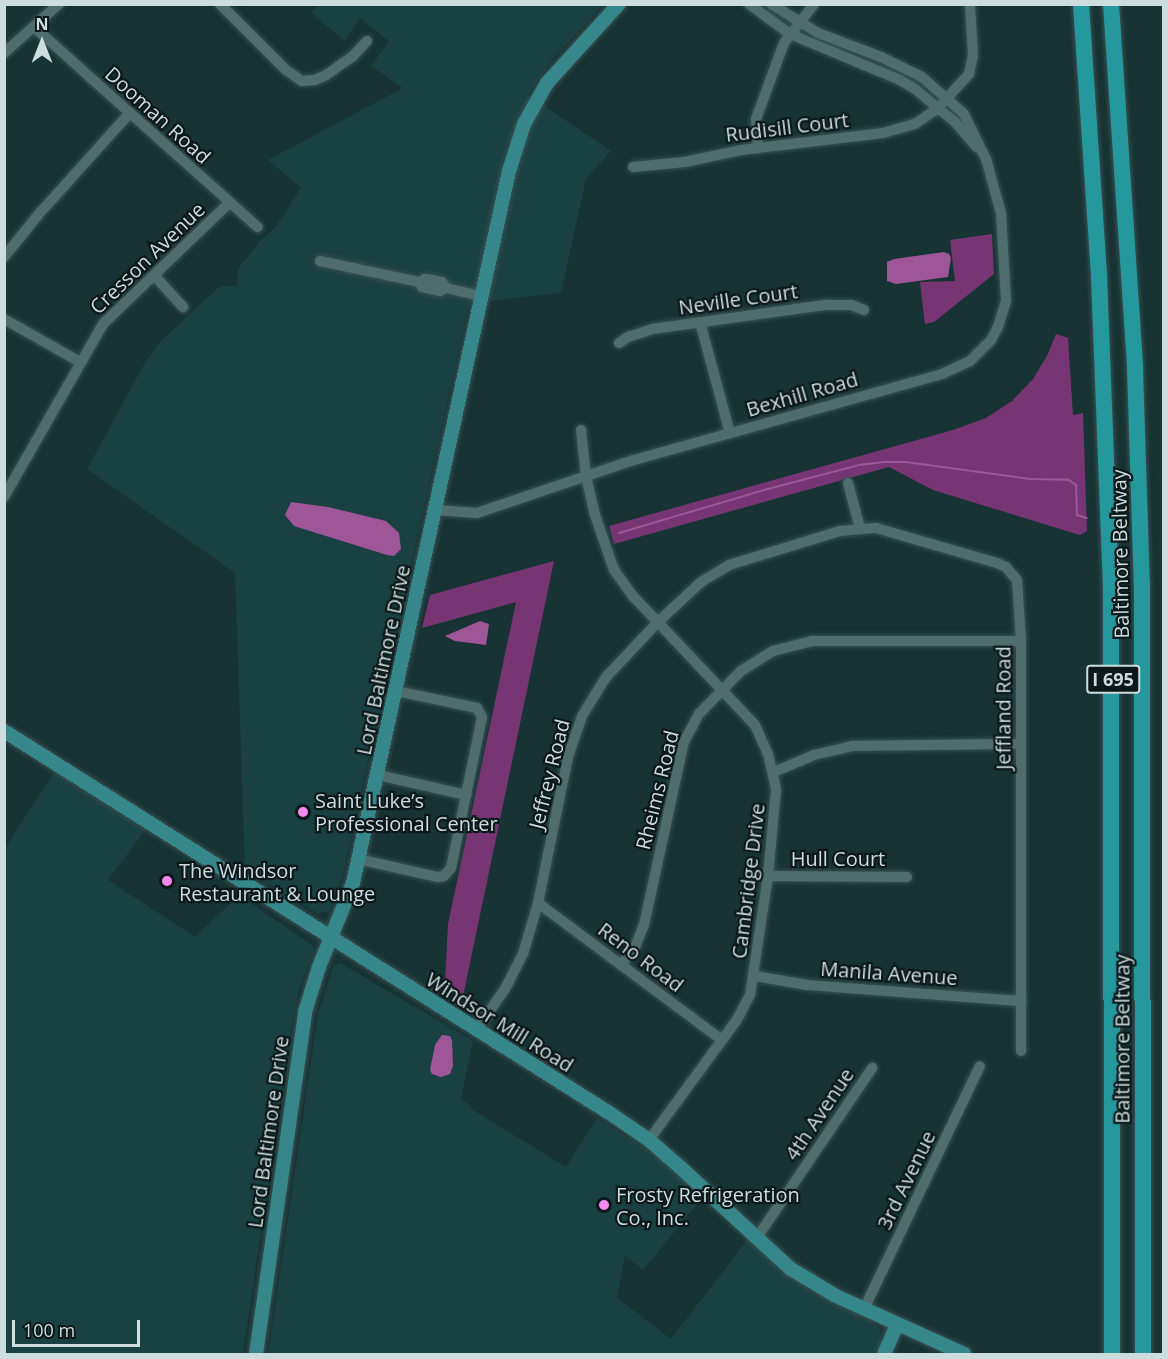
<!DOCTYPE html>
<html>
<head>
<meta charset="utf-8">
<style>
	body { margin:0 }
	#map { position:relative; width:1168px; height:1359px; overflow:hidden; background:#173334; font-family:"Open Sans",sans-serif }
	div>[style] { position:absolute }
	.built>* { inset:0; background:#1a4142 }
	.green>* { inset:0; background:#773673 }
	.water>* { inset:0; background:#9e5698 }
	.stream>* { height:2px; margin:-1px; padding:0 1px; transform-origin:1px; border-radius:1px; background:#9e5698 }
	.roads { filter:drop-shadow(0 0 2px #395152) drop-shadow(0 0 2px #395152) }
	.minor>* { height:10px; margin:-5px; padding:0 5px; transform-origin:5px; border-radius:5px; background:#506d6e }
	.major>* { height:14px; margin:-7px; padding:0 7px; transform-origin:7px; border-radius:7px; background:#36878a }
	.highway>* { height:16px; margin:-8px; padding:0 8px; transform-origin:8px; border-radius:8px; background:#24989d }
	.dots>* { width:16px; height:16px; translate:-50% -50%; box-sizing:border-box; border:3px solid #0c1819; border-radius:50% }
	span { translate:-50% -50%; white-space:nowrap; text-align:center; line-height:1.15; -webkit-text-stroke:4.5px #0c1819; paint-order:stroke }
	.shield-label span { padding:2px 4px; background:#0c1819; border:2px solid; border-radius:4px; -webkit-text-stroke-width:0 }
	.shield-label { font-size:18px; color:#cdddde; font-weight:700 }
	.street-label { font-size:20px; color:#cdddde }
	.poi-label { font-size:20px; color:#cdddde }
	.left { translate:0 -50%; text-align:left }
	.frame { position:absolute; inset:0; border:6px solid #cdddde; pointer-events:none }
	.north { position:absolute; left:12px; top:12px; width:60px; height:60px; -webkit-text-stroke:4px #0c1819; paint-order:stroke; rotate:0deg; font-size:16px; font-weight:700; line-height:24px; text-align:center; color:#cdddde }
	.north::after { content:''; display:block; margin:auto; width:21px; height:27px; background:#cdddde; clip-path:polygon(50% 0,100% 100%,50% 72%,0 100%) }
	.scale { position:absolute; left:12px; top:1320px; width:128px; height:27px; box-sizing:border-box; border:3px solid #cdddde; border-top:0; padding-left:8px; font-size:18px; line-height:21px; white-space:nowrap; color:#cdddde; -webkit-text-stroke:4px #0c1819; paint-order:stroke }
</style>
</head>
<body>
<div id="map">
	<div class="built">
		<i style="clip-path:polygon(599px 4px,602px 6px,551px 61px,528px 95px,611px 151px,586px 179px,561px 293px,469px 303px,342px 878px,329px 911px,317px 913px,245px 870px,235px 573px,87px 469px,147px 359px,161px 341px,220px 286px,237px 286px,238px 269px,260px 241px,275px 228px,301px 188px,268px 160px,403px 88px,371px 66px,389px 41px,360px 18px,345px 41px,311px 13px,318px 5px)"></i>
		<i style="clip-path:polygon(56px 769px,147px 828px,108px 880px,195px 937px,239px 895px,312px 945px,314px 951px,299px 989px,290px 1035px,243px 1354px,5px 1354px,4px 850px)"></i>
		<i style="clip-path:polygon(340px 963px,473px 1041px,461px 1099px,471px 1106px,471px 1109px,566px 1167px,597px 1118px,651px 1152px,704px 1196px,643px 1270px,625px 1256px,617px 1298px,671px 1339px,748px 1239px,793px 1278px,836px 1304px,873px 1320px,882px 1334px,879px 1347px,874px 1353px,839px 1354px,268px 1354px,318px 1014px,331px 973px,334px 965px)"></i>
	</div>
	<div class="green">
		<i style="clip-path:polygon(992px 234px,994px 274px,934px 322px,925px 324px,920px 282px,955px 281px,950px 240px)"></i>
		<i style="clip-path:polygon(1056px 334px,1068px 338px,1073px 415px,1083px 413px,1087px 531px,1080px 535px,933px 490px,889px 467px,614px 544px,609px 526px,953px 430px,986px 418px,1012px 401px,1033px 379px,1047px 356px)"></i>
		<i style="clip-path:polygon(554px 561px,461px 1006px,445px 982px,448px 924px,516px 602px,422px 628px,430px 595px)"></i>
	</div>
	<div class="water">
		<i style="clip-path:polygon(944px 252px,949px 254px,951px 258px,948px 277px,896px 284px,887px 281px,887px 262px,894px 259px)"></i>
		<i style="clip-path:polygon(291px 502px,328px 507px,386px 521px,399px 533px,401px 549px,394px 556px,387px 555px,294px 526px,285px 515px)"></i>
		<i style="clip-path:polygon(480px 621px,489px 624px,486px 645px,455px 641px,445px 636px)"></i>
		<i style="clip-path:polygon(442px 1035px,450px 1036px,452px 1040px,453px 1066px,450px 1074px,441px 1077px,432px 1074px,430px 1070px,435px 1045px)"></i>
	</div>
	<div class="stream">
		<i style="left:619px;top:533px;width:151px;rotate:-16.5deg"></i>
		<i style="left:764px;top:490px;width:98px;rotate:-14.7deg"></i>
		<i style="left:859px;top:465px;width:25px;rotate:-7deg"></i>
		<i style="left:884px;top:462px;width:22px"></i>
		<i style="left:906px;top:462px;width:125px;rotate:7.8deg"></i>
		<i style="left:1030px;top:479px;width:39px;rotate:1deg"></i>
		<i style="left:1069px;top:480px;width:9px;rotate:36deg"></i>
		<i style="left:1076px;top:485px;width:30px;rotate:88deg"></i>
		<i style="left:1077px;top:515px;width:10px;rotate:17deg"></i>
	</div>
	<div class="roads">
		<div class="minor">
			<i style="left:220px;top:4px;width:93px;rotate:45deg"></i>
			<i style="left:286px;top:70px;width:19px;rotate:35deg"></i>
			<i style="left:302px;top:81px;width:13px;rotate:-4deg"></i>
			<i style="left:315px;top:80px;width:12px;rotate:-24deg"></i>
			<i style="left:326px;top:75px;width:32px;rotate:-35deg"></i>
			<i style="left:352px;top:57px;width:22px;rotate:-47deg"></i>
			<i style="left:749px;top:4px;width:51px;rotate:36.2deg"></i>
			<i style="left:790px;top:34px;width:119px;rotate:22.7deg"></i>
			<i style="left:900px;top:80px;width:17px;rotate:31deg"></i>
			<i style="left:915px;top:89px;width:52px;rotate:39.5deg"></i>
			<i style="left:955px;top:122px;width:33px;rotate:49deg"></i>
			<i style="left:34px;top:27px;width:300px;rotate:41.8deg"></i>
			<i style="left:4px;top:53px;width:74px;rotate:-41.7deg"></i>
			<i style="left:758px;top:148px;width:29px;rotate:-94deg"></i>
			<i style="left:756px;top:119px;width:81px;rotate:-69.8deg"></i>
			<i style="left:784px;top:43px;width:49px;rotate:-52.4deg"></i>
			<i style="left:633px;top:167px;width:52px;rotate:-5.5deg"></i>
			<i style="left:685px;top:162px;width:57px;rotate:-12.1deg"></i>
			<i style="left:741px;top:150px;width:143px;rotate:-6.8deg"></i>
			<i style="left:883px;top:133px;width:33px;rotate:-16deg"></i>
			<i style="left:915px;top:124px;width:29px;rotate:-35deg"></i>
			<i style="left:939px;top:107px;width:45px;rotate:-47.7deg"></i>
			<i style="left:969px;top:74px;width:19px;rotate:-78deg"></i>
			<i style="left:973px;top:55px;width:51px;rotate:-93.4deg"></i>
			<i style="left:4px;top:257px;width:54px;rotate:-51deg"></i>
			<i style="left:38px;top:215px;width:136px;rotate:-48deg"></i>
			<i style="left:320px;top:261px;width:102px;rotate:11.9deg"></i>
			<i style="left:420px;top:282px;width:6px;rotate:-31deg"></i>
			<i style="left:425px;top:279px;width:8px;rotate:7deg"></i>
			<i style="left:433px;top:280px;width:9px;rotate:13deg"></i>
			<i style="left:442px;top:282px;width:7px;rotate:56deg"></i>
			<i style="left:155px;top:276px;width:42px;rotate:47.9deg"></i>
			<i style="left:420px;top:282px;width:5px;rotate:68deg"></i>
			<i style="left:422px;top:287px;width:18px;rotate:13deg"></i>
			<i style="left:440px;top:291px;width:7px;rotate:-27deg"></i>
			<i style="left:446px;top:288px;width:35px;rotate:13deg"></i>
			<i style="left:4px;top:319px;width:87px;rotate:29.5deg"></i>
			<i style="left:700px;top:322px;width:115px;rotate:74.9deg"></i>
			<i style="left:619px;top:343px;width:11px;rotate:-34deg"></i>
			<i style="left:628px;top:337px;width:25px;rotate:-18deg"></i>
			<i style="left:652px;top:329px;width:176px;rotate:-7.9deg"></i>
			<i style="left:826px;top:305px;width:25px"></i>
			<i style="left:851px;top:305px;width:14px;rotate:21deg"></i>
			<i style="left:581px;top:430px;width:46px;rotate:83.8deg"></i>
			<i style="left:586px;top:476px;width:37px;rotate:77deg"></i>
			<i style="left:594px;top:512px;width:61px;rotate:71deg"></i>
			<i style="left:614px;top:570px;width:31px;rotate:54deg"></i>
			<i style="left:632px;top:595px;width:179px;rotate:46.6deg"></i>
			<i style="left:755px;top:725px;width:32px;rotate:66deg"></i>
			<i style="left:768px;top:754px;width:37px;rotate:77deg"></i>
			<i style="left:776px;top:790px;width:86px;rotate:95.3deg"></i>
			<i style="left:768px;top:876px;width:120px;rotate:98.6deg"></i>
			<i style="left:750px;top:995px;width:30px;rotate:118deg"></i>
			<i style="left:736px;top:1021px;width:147px;rotate:126.2deg"></i>
			<i style="left:848px;top:483px;width:47px;rotate:75.1deg"></i>
			<i style="left:4px;top:497px;width:199px;rotate:-60.2deg"></i>
			<i style="left:103px;top:324px;width:175px;rotate:-43.8deg"></i>
			<i style="left:436px;top:510px;width:41px;rotate:4.2deg"></i>
			<i style="left:477px;top:513px;width:166px;rotate:-18.7deg"></i>
			<i style="left:634px;top:460px;width:320px;rotate:-15.6deg"></i>
			<i style="left:942px;top:374px;width:31px;rotate:-25deg"></i>
			<i style="left:970px;top:361px;width:30px;rotate:-45deg"></i>
			<i style="left:991px;top:340px;width:15px;rotate:-62deg"></i>
			<i style="left:998px;top:327px;width:28px;rotate:-73deg"></i>
			<i style="left:1006px;top:300px;width:87px;rotate:-93.3deg"></i>
			<i style="left:1001px;top:213px;width:56px;rotate:-105.5deg"></i>
			<i style="left:986px;top:159px;width:50px;rotate:-116.1deg"></i>
			<i style="left:964px;top:114px;width:56px;rotate:-138.6deg"></i>
			<i style="left:922px;top:77px;width:46px;rotate:-154deg"></i>
			<i style="left:881px;top:57px;width:67px;rotate:-159.1deg"></i>
			<i style="left:818px;top:33px;width:55px;rotate:-148.3deg"></i>
			<i style="left:774px;top:772px;width:43px;rotate:-23deg"></i>
			<i style="left:814px;top:755px;width:39px;rotate:-13deg"></i>
			<i style="left:852px;top:746px;width:169px;rotate:-0.7deg"></i>
			<i style="left:378px;top:775px;width:91px;rotate:12.7deg"></i>
			<i style="left:358px;top:859px;width:82px;rotate:12.7deg"></i>
			<i style="left:438px;top:877px;width:6px;rotate:-9deg"></i>
			<i style="left:444px;top:876px;width:11px;rotate:-49deg"></i>
			<i style="left:451px;top:868px;width:154px;rotate:-78.4deg"></i>
			<i style="left:482px;top:717px;width:10px;rotate:-119deg"></i>
			<i style="left:477px;top:708px;width:83px;rotate:-168.1deg"></i>
			<i style="left:768px;top:876px;width:139px;rotate:0.4deg"></i>
			<i style="left:538px;top:903px;width:229px;rotate:36.7deg"></i>
			<i style="left:621px;top:965px;width:23px;rotate:-52deg"></i>
			<i style="left:635px;top:947px;width:24px;rotate:-68deg"></i>
			<i style="left:644px;top:925px;width:187px;rotate:-77.7deg"></i>
			<i style="left:684px;top:742px;width:32px;rotate:-62deg"></i>
			<i style="left:699px;top:714px;width:60px;rotate:-45.7deg"></i>
			<i style="left:741px;top:671px;width:38px;rotate:-32deg"></i>
			<i style="left:773px;top:651px;width:40px;rotate:-14.4deg"></i>
			<i style="left:812px;top:641px;width:209px"></i>
			<i style="left:755px;top:976px;width:53px;rotate:9.8deg"></i>
			<i style="left:807px;top:985px;width:215px;rotate:4.3deg"></i>
			<i style="left:476px;top:1030px;width:50px;rotate:-54.7deg"></i>
			<i style="left:505px;top:989px;width:39px;rotate:-63deg"></i>
			<i style="left:523px;top:954px;width:53px;rotate:-73.6deg"></i>
			<i style="left:538px;top:903px;width:149px;rotate:-78.4deg"></i>
			<i style="left:568px;top:757px;width:43px;rotate:-71.1deg"></i>
			<i style="left:582px;top:716px;width:46px;rotate:-58.4deg"></i>
			<i style="left:606px;top:677px;width:77px;rotate:-46.6deg"></i>
			<i style="left:659px;top:621px;width:57px;rotate:-42.9deg"></i>
			<i style="left:701px;top:582px;width:33px;rotate:-31deg"></i>
			<i style="left:729px;top:565px;width:116px;rotate:-17deg"></i>
			<i style="left:840px;top:531px;width:36px;rotate:-5deg"></i>
			<i style="left:876px;top:528px;width:126px;rotate:16.1deg"></i>
			<i style="left:997px;top:563px;width:10px;rotate:24deg"></i>
			<i style="left:1006px;top:567px;width:17px;rotate:50deg"></i>
			<i style="left:1017px;top:580px;width:61px;rotate:86.2deg"></i>
			<i style="left:1021px;top:641px;width:410px;rotate:90deg"></i>
			<i style="left:756px;top:1239px;width:207px;rotate:-55.8deg"></i>
			<i style="left:864px;top:1309px;width:269px;rotate:-64.5deg"></i>
		</div>
		<div class="major">
			<i style="left:4px;top:731px;width:718px;rotate:32.25deg"></i>
			<i style="left:611px;top:1114px;width:46px;rotate:34.4deg"></i>
			<i style="left:649px;top:1140px;width:43px;rotate:41.2deg"></i>
			<i style="left:681px;top:1168px;width:149px;rotate:42.6deg"></i>
			<i style="left:791px;top:1269px;width:52px;rotate:31deg"></i>
			<i style="left:836px;top:1296px;width:141px;rotate:24.4deg"></i>
			<i style="left:256px;top:1354px;width:345px;rotate:-81.8deg"></i>
			<i style="left:305px;top:1012px;width:47px;rotate:-72.7deg"></i>
			<i style="left:319px;top:967px;width:91px;rotate:-68deg"></i>
			<i style="left:353px;top:883px;width:729px;rotate:-77.64deg"></i>
			<i style="left:509px;top:171px;width:49px;rotate:-72.3deg"></i>
			<i style="left:524px;top:124px;width:47px;rotate:-60.7deg"></i>
			<i style="left:547px;top:83px;width:107px;rotate:-47.7deg"></i>
			<i style="left:884px;top:1354px;width:32px;rotate:-66deg"></i>
		</div>
		<div class="highway">
			<i style="left:1081px;top:4px;width:273px;rotate:86.2deg"></i>
			<i style="left:1099px;top:276px;width:309px;rotate:87.8deg"></i>
			<i style="left:1111px;top:585px;width:769px;rotate:89.93deg"></i>
			<i style="left:1111px;top:4px;width:365px;rotate:86.2deg"></i>
			<i style="left:1135px;top:368px;width:217px;rotate:88.2deg"></i>
			<i style="left:1142px;top:585px;width:769px;rotate:89.93deg"></i>
		</div>
	</div>
	<div class="dots">
		<i style="left:303px;top:812px;background:#f689ed"></i>
		<i style="left:167px;top:881px;background:#f689ed"></i>
		<i style="left:604px;top:1205px;background:#f689ed"></i>
	</div>
	<div class="shield-label">
		<span style="left:1113px;top:679px">I 695</span>
	</div>
	<div class="street-label">
		<span style="left:158px;top:115px;rotate:42deg">Dooman Road</span>
		<span style="left:787px;top:127px;rotate:-7deg">Rudisill Court</span>
		<span style="left:147px;top:258px;rotate:-44deg">Cresson Avenue</span>
		<span style="left:738px;top:299px;rotate:-8deg">Neville Court</span>
		<span style="left:802px;top:394px;rotate:-16deg">Bexhill Road</span>
		<span style="left:1120px;top:554px;rotate:-91deg">Baltimore Beltway</span>
		<span style="left:383px;top:660px;rotate:-78deg">Lord Baltimore Drive</span>
		<span style="left:1003px;top:708px;rotate:-90deg">Jeffland Road</span>
		<span style="left:549px;top:774px;rotate:-76deg">Jeffrey Road</span>
		<span style="left:657px;top:790px;rotate:-76deg">Rheims Road</span>
		<span style="left:838px;top:858px">Hull Court</span>
		<span style="left:748px;top:881px;rotate:-83deg">Cambridge Drive</span>
		<span style="left:641px;top:957px;rotate:37deg">Reno Road</span>
		<span style="left:889px;top:973px;rotate:4deg">Manila Avenue</span>
		<span style="left:500px;top:1022px;rotate:32deg">Windsor Mill Road</span>
		<span style="left:1122px;top:1039px;rotate:-90deg">Baltimore Beltway</span>
		<span style="left:819px;top:1114px;rotate:-56deg">4th Avenue</span>
		<span style="left:268px;top:1132px;rotate:-82deg">Lord Baltimore Drive</span>
		<span style="left:906px;top:1180px;rotate:-64deg">3rd Avenue</span>
	</div>
	<div class="poi-label">
		<span class="left" style="left:315px;top:812px">Saint Luke’s<br>Professional Center</span>
		<span class="left" style="left:179px;top:882px">The Windsor<br>Restaurant &amp; Lounge</span>
		<span class="left" style="left:616px;top:1206px">Frosty Refrigeration<br>Co., Inc.</span>
	</div>
	<div class="frame"></div>
	<div class="north">N</div>
	<div class="scale">100 m</div>
</div>
</body>
</html>
